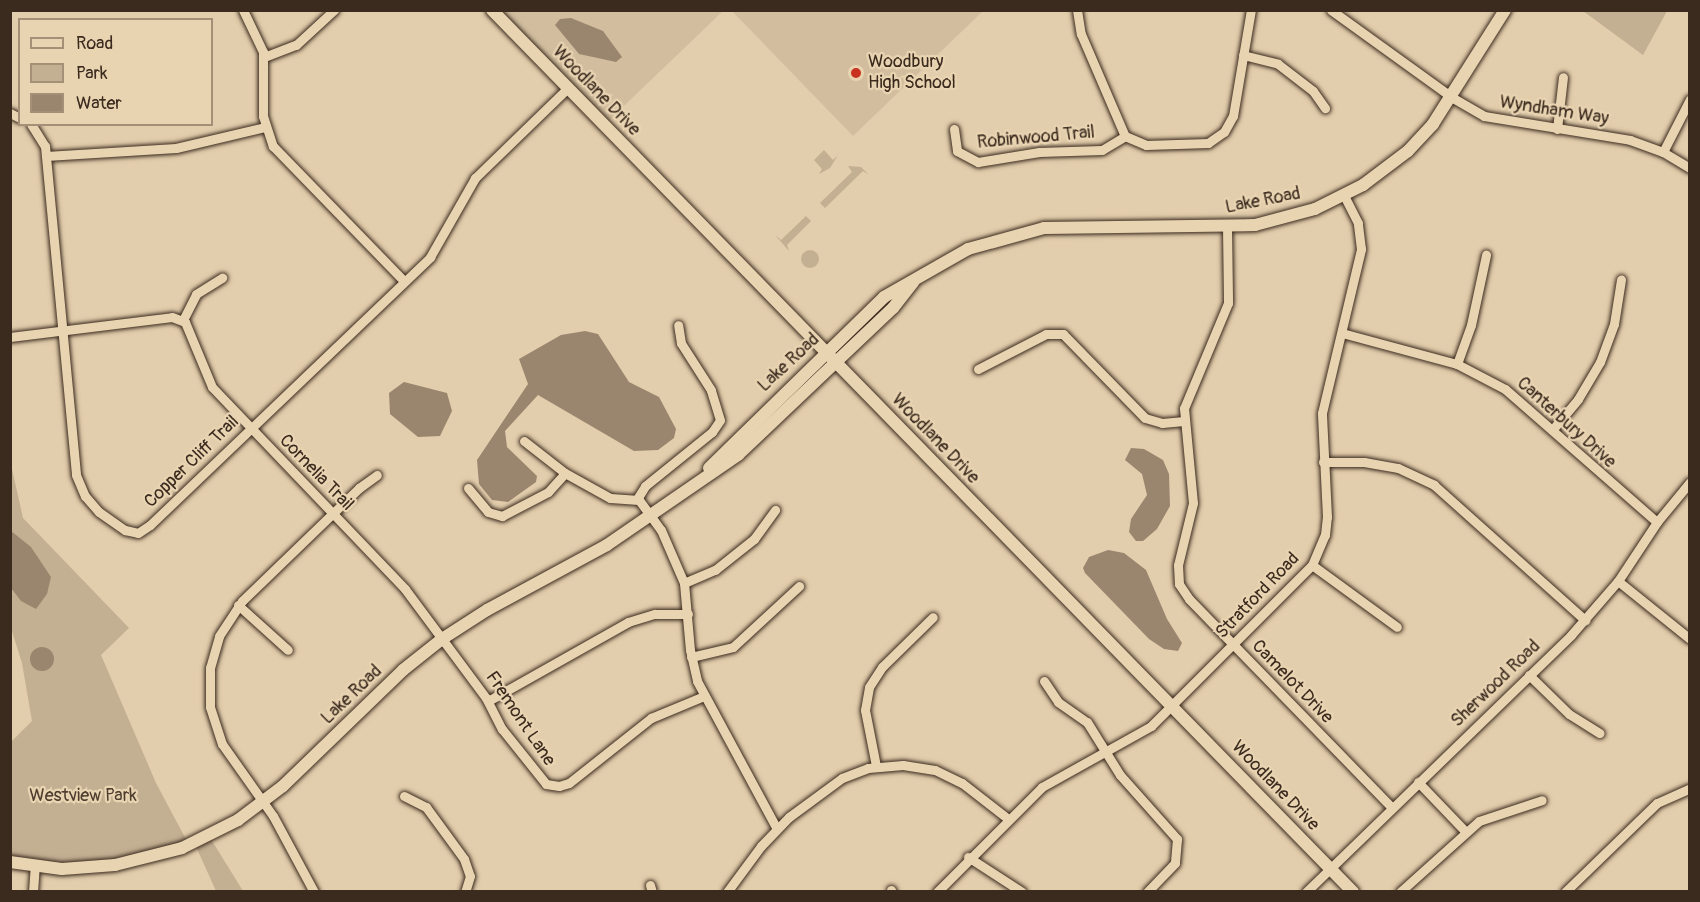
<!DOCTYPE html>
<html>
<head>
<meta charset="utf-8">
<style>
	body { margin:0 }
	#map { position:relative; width:1700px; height:902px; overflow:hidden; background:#e2cdac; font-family:Pangolin,sans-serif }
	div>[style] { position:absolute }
	.built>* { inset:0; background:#d2be9f }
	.green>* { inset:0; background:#c3af92 }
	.round { border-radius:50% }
	.water>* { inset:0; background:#9a866e }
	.roads { filter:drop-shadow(0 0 2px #3b2a1e) drop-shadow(0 0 2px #3b2a1e) }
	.street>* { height:9px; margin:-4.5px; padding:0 4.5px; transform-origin:4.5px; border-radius:4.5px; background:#e9d4b2 }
	.secondary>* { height:12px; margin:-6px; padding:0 6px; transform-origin:6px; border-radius:6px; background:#e9d4b2 }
	.dots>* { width:16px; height:16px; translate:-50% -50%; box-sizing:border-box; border:3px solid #e9d4b2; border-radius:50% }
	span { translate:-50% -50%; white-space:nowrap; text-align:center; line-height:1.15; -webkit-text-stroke:4.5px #e9d4b2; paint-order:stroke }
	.poi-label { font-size:18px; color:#3b2a1e }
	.left { translate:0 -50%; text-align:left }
	.street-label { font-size:18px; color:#3b2a1e }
	.park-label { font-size:18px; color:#4f3e2f }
	.frame { position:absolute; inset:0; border:12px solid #3b2a1e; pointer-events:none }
	.legend { position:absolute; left:18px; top:18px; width:195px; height:108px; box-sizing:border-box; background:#e9d4b2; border:2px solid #a39077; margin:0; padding:8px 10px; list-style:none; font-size:18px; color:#3b2a1e }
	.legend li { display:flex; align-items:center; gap:12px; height:30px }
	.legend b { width:30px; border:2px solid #a39077 }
</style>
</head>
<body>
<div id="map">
	<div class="built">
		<i style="clip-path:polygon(492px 11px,723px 11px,604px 125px)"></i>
		<i style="clip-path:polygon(732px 11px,983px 11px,853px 136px)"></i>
	</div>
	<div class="green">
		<i style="clip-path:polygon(1583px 11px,1667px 11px,1643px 55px)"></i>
		<i style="clip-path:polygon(824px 150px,833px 160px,838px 155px,830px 168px,819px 174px,822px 169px,814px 160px)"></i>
		<i style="clip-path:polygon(848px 166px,861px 167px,869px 175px,863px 171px,825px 208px,820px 203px,852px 172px)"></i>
		<i style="clip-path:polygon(806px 216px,811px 221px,787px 245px,789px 251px,775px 235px,781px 240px)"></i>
		<i class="round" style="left:801px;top:250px;width:18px;height:18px"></i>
		<i style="clip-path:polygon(10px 460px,23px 518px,129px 628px,101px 655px,156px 783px,189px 845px,115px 865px,11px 862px,11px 742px,32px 721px,22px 663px,11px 628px)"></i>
		<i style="clip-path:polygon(209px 836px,243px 891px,216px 891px,194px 842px)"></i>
	</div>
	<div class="water">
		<i style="clip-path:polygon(571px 18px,603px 31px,622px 57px,616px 62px,579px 54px,555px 25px,560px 19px)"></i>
		<i style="clip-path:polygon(585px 331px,598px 334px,629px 382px,659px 397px,676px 429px,674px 438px,658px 450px,634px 451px,538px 395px,505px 431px,507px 447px,537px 476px,536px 482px,508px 502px,492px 500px,479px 484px,477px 460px,528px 384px,519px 359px,561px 335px)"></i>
		<i style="clip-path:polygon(404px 382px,447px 393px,452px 411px,440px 436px,418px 437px,390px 414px,389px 393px)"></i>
		<i style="clip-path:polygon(1131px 448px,1144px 449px,1163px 460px,1169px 474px,1170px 506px,1157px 529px,1143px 541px,1136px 541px,1129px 532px,1131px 519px,1147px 495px,1142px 474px,1125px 460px)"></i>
		<i style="clip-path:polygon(11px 531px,31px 547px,51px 577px,47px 594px,36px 609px,21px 601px,11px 588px)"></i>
		<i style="clip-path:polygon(1108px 550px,1124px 553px,1146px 570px,1167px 619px,1182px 643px,1178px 651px,1164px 649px,1149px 639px,1085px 573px,1083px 568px,1089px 557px)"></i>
		<i class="round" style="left:30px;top:647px;width:24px;height:24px"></i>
	</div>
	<div class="roads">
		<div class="street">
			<i style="left:243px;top:10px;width:47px;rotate:64.5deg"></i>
			<i style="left:263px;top:52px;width:64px;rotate:90deg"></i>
			<i style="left:263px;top:116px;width:32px;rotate:72deg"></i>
			<i style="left:273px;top:146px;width:188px;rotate:45.9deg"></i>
			<i style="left:1077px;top:10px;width:24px;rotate:81deg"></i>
			<i style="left:1081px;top:34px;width:111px;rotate:66.7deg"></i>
			<i style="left:1331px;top:10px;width:150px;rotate:35.8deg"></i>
			<i style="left:1453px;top:98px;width:36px;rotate:30deg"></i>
			<i style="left:1484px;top:116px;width:148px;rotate:9.3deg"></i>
			<i style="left:1630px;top:140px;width:35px;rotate:20deg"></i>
			<i style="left:1663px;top:152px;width:31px;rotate:31deg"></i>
			<i style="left:1243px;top:55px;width:36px;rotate:14deg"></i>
			<i style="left:1278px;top:64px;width:44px;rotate:37.6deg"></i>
			<i style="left:1313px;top:91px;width:21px;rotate:55deg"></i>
			<i style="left:264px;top:57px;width:34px;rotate:-21deg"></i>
			<i style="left:296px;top:45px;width:52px;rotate:-42.6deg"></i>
			<i style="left:10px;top:113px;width:11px;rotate:27deg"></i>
			<i style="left:31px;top:124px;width:26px;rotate:58deg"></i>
			<i style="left:45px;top:146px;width:330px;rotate:84.6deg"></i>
			<i style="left:76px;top:475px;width:23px;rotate:67deg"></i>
			<i style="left:85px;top:496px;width:21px;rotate:49deg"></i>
			<i style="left:99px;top:512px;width:32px;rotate:35deg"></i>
			<i style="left:125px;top:530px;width:13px;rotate:13deg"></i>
			<i style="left:138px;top:533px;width:14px;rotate:-34deg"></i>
			<i style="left:150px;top:525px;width:388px;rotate:-43.7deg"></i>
			<i style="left:430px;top:257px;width:91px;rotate:-60.3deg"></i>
			<i style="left:475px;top:178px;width:129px;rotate:-44.1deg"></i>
			<i style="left:954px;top:129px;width:22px;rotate:82deg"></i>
			<i style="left:957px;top:151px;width:24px;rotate:28deg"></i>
			<i style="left:978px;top:162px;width:62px;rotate:-9.3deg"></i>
			<i style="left:1039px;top:152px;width:63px;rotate:-1.8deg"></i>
			<i style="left:1102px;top:150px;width:27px;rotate:-31deg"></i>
			<i style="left:1125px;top:136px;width:23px;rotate:23deg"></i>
			<i style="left:1146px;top:145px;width:62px;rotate:-1.8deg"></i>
			<i style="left:1208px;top:143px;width:19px;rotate:-35deg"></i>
			<i style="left:1224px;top:132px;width:18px;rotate:-61deg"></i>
			<i style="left:1233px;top:116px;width:108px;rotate:-80.4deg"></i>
			<i style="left:1557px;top:129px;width:52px;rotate:-83.4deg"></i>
			<i style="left:1663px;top:152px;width:59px;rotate:-63deg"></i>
			<i style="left:46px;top:156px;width:130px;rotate:-3.5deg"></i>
			<i style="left:176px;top:148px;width:91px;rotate:-13.3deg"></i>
			<i style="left:1227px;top:227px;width:76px;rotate:89.2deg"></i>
			<i style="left:1228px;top:303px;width:114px;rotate:112.7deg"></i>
			<i style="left:1184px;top:408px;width:95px;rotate:84.6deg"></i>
			<i style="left:1193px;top:503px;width:64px;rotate:103.6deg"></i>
			<i style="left:1178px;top:565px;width:19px;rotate:87deg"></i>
			<i style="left:1179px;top:584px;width:18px;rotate:56deg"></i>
			<i style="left:1189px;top:599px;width:290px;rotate:45.8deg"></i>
			<i style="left:183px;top:320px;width:29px;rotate:-63deg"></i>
			<i style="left:196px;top:294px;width:31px;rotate:-32deg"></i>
			<i style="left:1342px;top:333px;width:119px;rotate:15.1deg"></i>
			<i style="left:1457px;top:364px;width:54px;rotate:27.5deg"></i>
			<i style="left:1505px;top:389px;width:202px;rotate:41.2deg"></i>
			<i style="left:10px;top:337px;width:163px;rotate:-7deg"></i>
			<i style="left:172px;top:317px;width:14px;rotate:21deg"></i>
			<i style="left:185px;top:322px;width:70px;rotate:67.4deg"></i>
			<i style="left:212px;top:387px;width:279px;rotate:46.3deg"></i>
			<i style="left:405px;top:589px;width:136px;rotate:53.4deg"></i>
			<i style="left:486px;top:698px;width:35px;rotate:63deg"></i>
			<i style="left:502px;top:729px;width:70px;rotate:51.3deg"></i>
			<i style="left:546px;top:784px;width:13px;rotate:9deg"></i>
			<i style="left:559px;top:786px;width:10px;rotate:-17deg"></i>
			<i style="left:569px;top:783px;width:105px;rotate:-38.4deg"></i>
			<i style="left:651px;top:718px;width:57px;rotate:-22.5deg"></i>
			<i style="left:1457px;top:364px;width:41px;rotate:-70.3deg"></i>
			<i style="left:1471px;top:325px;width:72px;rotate:-77.9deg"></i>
			<i style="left:978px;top:369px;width:76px;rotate:-27.2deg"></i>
			<i style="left:1046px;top:334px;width:17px"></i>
			<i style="left:1063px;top:334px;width:117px;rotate:45.7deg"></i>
			<i style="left:1145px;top:418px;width:18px;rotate:16deg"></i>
			<i style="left:1162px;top:423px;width:22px;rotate:-5deg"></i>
			<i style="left:1553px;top:429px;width:39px;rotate:-50deg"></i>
			<i style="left:1578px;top:399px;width:43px;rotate:-59.3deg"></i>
			<i style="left:1600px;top:362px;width:40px;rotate:-69.8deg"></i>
			<i style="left:1614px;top:324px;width:45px;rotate:-81deg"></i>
			<i style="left:524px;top:441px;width:52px;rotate:38deg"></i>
			<i style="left:565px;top:473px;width:51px;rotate:29.1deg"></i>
			<i style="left:610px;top:498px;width:29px;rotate:4deg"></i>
			<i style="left:639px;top:500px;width:37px;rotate:54deg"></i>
			<i style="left:661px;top:530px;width:58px;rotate:66.5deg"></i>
			<i style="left:684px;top:583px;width:67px;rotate:84.9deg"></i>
			<i style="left:690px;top:650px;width:32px;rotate:77deg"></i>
			<i style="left:697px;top:681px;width:168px;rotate:61.6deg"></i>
			<i style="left:1323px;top:462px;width:41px"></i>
			<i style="left:1364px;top:462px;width:35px;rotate:10deg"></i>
			<i style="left:1398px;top:468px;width:40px;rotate:25deg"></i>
			<i style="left:1434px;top:485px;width:203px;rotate:41.8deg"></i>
			<i style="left:468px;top:488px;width:31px;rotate:50deg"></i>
			<i style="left:488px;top:512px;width:15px;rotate:16deg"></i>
			<i style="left:502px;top:516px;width:52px;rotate:-27.6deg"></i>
			<i style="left:548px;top:492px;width:25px;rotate:-48deg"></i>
			<i style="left:637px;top:499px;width:15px;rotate:-58deg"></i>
			<i style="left:645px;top:486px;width:86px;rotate:-38.9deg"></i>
			<i style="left:712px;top:432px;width:14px;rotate:-56deg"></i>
			<i style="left:720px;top:420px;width:31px;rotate:-107deg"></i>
			<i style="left:711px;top:390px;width:56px;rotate:-122.6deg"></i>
			<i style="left:681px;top:343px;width:18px;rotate:-99deg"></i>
			<i style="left:1312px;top:565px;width:105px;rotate:36.1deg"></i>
			<i style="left:1618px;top:581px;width:92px;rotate:38.9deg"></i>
			<i style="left:684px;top:583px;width:34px;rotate:-23deg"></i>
			<i style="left:715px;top:570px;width:50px;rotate:-38.5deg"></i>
			<i style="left:754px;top:539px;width:36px;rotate:-54deg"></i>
			<i style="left:238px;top:605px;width:67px;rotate:42deg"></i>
			<i style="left:691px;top:657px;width:43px;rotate:-13.4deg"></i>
			<i style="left:733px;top:647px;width:90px;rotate:-42.7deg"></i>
			<i style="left:1529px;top:675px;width:56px;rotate:44.3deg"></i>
			<i style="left:1569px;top:714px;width:36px;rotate:32deg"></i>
			<i style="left:1044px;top:681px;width:25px;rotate:56deg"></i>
			<i style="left:1058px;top:702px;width:35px;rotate:35deg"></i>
			<i style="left:1087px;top:722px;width:62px;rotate:58.1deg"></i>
			<i style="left:1120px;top:775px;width:86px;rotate:48.3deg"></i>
			<i style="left:1177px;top:839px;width:24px;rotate:95deg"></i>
			<i style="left:1175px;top:863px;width:40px;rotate:134deg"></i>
			<i style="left:488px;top:701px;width:161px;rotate:-29.4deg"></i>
			<i style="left:628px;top:622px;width:28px;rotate:-17deg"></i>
			<i style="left:655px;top:614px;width:33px"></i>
			<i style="left:876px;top:766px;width:57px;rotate:-101.1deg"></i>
			<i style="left:865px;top:710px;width:23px;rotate:-80deg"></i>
			<i style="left:869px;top:687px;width:24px;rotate:-57deg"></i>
			<i style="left:882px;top:667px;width:71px;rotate:-44.4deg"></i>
			<i style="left:1418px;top:782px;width:68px;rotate:46.2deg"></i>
			<i style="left:404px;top:796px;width:25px;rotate:27deg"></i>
			<i style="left:426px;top:807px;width:64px;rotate:53.8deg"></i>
			<i style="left:464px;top:859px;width:18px;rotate:71deg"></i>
			<i style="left:470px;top:876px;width:17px;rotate:107deg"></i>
			<i style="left:968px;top:857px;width:64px;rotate:32.9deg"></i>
			<i style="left:650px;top:885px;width:7px;rotate:74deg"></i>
			<i style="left:891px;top:890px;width:2px;rotate:63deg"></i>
			<i style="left:33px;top:892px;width:26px;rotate:-86deg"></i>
			<i style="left:314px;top:892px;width:86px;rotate:-118.3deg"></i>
			<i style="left:273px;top:816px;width:88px;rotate:-125.3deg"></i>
			<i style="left:222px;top:744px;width:39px;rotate:-108deg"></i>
			<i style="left:210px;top:707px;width:39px;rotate:-90deg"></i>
			<i style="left:210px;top:668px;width:33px;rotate:-74deg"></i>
			<i style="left:219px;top:636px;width:42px;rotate:-56.7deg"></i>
			<i style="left:242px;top:601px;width:163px;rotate:-44deg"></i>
			<i style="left:359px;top:488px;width:22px;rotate:-36deg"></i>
			<i style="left:727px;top:892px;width:57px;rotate:-53.5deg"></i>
			<i style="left:761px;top:846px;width:40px;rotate:-46deg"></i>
			<i style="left:789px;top:817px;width:66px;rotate:-36.3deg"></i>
			<i style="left:842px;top:778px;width:28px;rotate:-21deg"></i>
			<i style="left:868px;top:768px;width:35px;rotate:-5deg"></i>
			<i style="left:903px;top:765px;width:32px;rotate:9deg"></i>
			<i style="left:935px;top:770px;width:30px;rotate:26deg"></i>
			<i style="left:962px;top:783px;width:57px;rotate:37.9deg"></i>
			<i style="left:937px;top:892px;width:148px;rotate:-45deg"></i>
			<i style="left:1042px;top:787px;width:125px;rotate:-29.2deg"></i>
			<i style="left:1151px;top:726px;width:228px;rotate:-45deg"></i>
			<i style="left:1312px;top:565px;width:33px;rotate:-67deg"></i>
			<i style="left:1325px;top:535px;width:18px;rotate:-84deg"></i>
			<i style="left:1327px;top:517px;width:104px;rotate:-92.8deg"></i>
			<i style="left:1322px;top:413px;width:169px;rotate:-76.6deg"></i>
			<i style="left:1361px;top:249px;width:26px;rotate:-97deg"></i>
			<i style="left:1358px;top:223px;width:30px;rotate:-117deg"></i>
			<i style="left:1306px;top:892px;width:369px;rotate:-44.1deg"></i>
			<i style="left:1571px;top:635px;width:72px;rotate:-49deg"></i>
			<i style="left:1618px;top:581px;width:71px;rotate:-56.5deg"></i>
			<i style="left:1657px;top:522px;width:52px;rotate:-50.5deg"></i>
			<i style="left:1400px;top:892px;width:106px;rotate:-41.9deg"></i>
			<i style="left:1479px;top:821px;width:66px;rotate:-18.4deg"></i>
			<i style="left:1565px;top:892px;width:128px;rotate:-44.1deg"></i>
			<i style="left:1657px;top:803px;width:36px;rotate:-24deg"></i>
		</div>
		<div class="secondary">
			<i style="left:492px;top:10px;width:1233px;rotate:45.69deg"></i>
			<i style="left:709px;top:468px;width:245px;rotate:-44.3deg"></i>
			<i style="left:884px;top:297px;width:97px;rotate:-29.7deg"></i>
			<i style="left:968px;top:249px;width:79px;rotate:-15.4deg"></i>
			<i style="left:1044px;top:228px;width:211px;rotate:-0.8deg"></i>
			<i style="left:1255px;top:225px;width:62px;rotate:-14.9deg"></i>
			<i style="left:1315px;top:209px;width:54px;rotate:-26.6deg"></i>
			<i style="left:1363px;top:185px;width:56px;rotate:-37.1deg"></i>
			<i style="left:1408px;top:151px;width:37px;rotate:-47deg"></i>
			<i style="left:1433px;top:124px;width:135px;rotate:-57.7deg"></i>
			<i style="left:10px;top:862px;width:52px;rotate:7.7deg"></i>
			<i style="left:62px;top:869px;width:53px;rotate:-4.3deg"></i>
			<i style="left:115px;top:865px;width:69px;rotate:-14.2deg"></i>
			<i style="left:182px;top:848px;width:63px;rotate:-26.6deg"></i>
			<i style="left:238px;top:820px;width:56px;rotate:-37.1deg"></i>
			<i style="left:283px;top:786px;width:167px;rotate:-44deg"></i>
			<i style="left:403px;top:670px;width:50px;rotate:-38.5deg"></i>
			<i style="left:442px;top:639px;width:54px;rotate:-32.8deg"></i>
			<i style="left:487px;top:610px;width:136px;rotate:-28.4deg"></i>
			<i style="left:607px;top:545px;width:159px;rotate:-34.5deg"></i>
			<i style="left:738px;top:455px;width:214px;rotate:-43.5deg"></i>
			<i style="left:893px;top:308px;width:33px;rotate:-52deg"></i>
		</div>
	</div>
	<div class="dots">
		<i style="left:856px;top:73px;background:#c8321e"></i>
	</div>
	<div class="poi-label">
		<span class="left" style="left:868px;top:73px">Woodbury<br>High School</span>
	</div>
	<div class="street-label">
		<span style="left:596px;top:91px;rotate:46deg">Woodlane Drive</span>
		<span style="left:1554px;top:111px;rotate:9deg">Wyndham Way</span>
		<span style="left:1036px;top:138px;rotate:-5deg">Robinwood Trail</span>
		<span style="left:1263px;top:201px;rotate:-11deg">Lake Road</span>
		<span style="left:789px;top:363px;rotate:-43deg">Lake Road</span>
		<span style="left:1566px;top:423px;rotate:42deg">Canterbury Drive</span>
		<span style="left:935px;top:439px;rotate:46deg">Woodlane Drive</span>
		<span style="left:192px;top:462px;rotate:-44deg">Copper Cliff Trail</span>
		<span style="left:316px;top:473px;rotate:46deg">Cornelia Trail</span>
		<span style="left:1258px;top:596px;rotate:-46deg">Stratford Road</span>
		<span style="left:1292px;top:682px;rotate:46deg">Camelot Drive</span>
		<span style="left:1496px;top:684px;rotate:-44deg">Sherwood Road</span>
		<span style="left:352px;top:695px;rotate:-44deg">Lake Road</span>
		<span style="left:520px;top:719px;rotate:56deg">Fremont Lane</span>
		<span style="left:1275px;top:786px;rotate:46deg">Woodlane Drive</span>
	</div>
	<div class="park-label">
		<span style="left:83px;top:796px">Westview Park</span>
	</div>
	<div class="frame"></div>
	<ul class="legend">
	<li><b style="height:8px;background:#e9d4b2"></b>Road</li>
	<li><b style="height:16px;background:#c3af92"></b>Park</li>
	<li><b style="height:16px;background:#9a866e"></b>Water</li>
	</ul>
</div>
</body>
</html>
